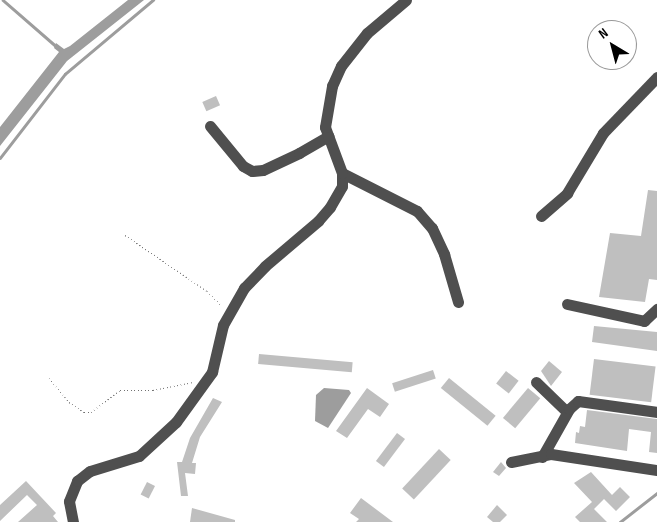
<!DOCTYPE html>
<html>
<head>
<meta charset="utf-8">
<style>
	body { margin:0 }
	#map { position:relative; width:657px; height:522px; overflow:hidden; background:#fff; font-family:"Sofia Sans Condensed",sans-serif }
	div>[style] { position:absolute }
	.water>* { inset:0; background:#9d9d9d }
	.stream>* { height:2.5px; margin:-1.25px; padding:0 1.25px; transform-origin:1.25px; border-radius:1.25px; background:#9d9d9d }
	.building>* { inset:0; background:#bfbfbf; transform-origin:0 0 }
	.path>* { height:1px; margin-top:-0.5px; transform-origin:0; background:repeating-linear-gradient(90deg,#717171 0 1px,transparent 0 3.5px) }
	.minor>* { height:11px; margin:-5.5px; padding:0 5.5px; transform-origin:5.5px; border-radius:5.5px; background:#4f4f4f }
	span { translate:-50% -50%; white-space:nowrap; text-align:center; line-height:1.15; -webkit-text-stroke:4px #fff; paint-order:stroke }
	.north { position:absolute; left:587px; top:20px; width:50px; height:50px; box-sizing:border-box; background:#fff; border:1px solid #999; border-radius:50%; rotate:323deg; font-size:14px; font-weight:700; line-height:20px; text-align:center; color:#000 }
	.north::after { content:''; display:block; margin:auto; width:18px; height:22px; background:#000; clip-path:polygon(50% 0,100% 100%,50% 72%,0 100%) }
</style>
</head>
<body>
<div id="map">
	<div class="water">
		<i style="clip-path:polygon(128px 0,144px 0,67px 61px,0 146px,0 127px,59px 52px,54px 48px,56px 43px,64px 49px,70px 46px)"></i>
		<i style="clip-path:polygon(324px 388px,349px 390px,351px 393px,328px 428px,315px 421px,316px 395px)"></i>
	</div>
	<div class="stream">
		<i style="left:3px;top:0;width:72px;rotate:41deg"></i>
		<i style="left:0;top:158px;width:106px;rotate:-52.3deg"></i>
		<i style="left:65px;top:74px;width:115px;rotate:-40.1deg"></i>
		<i style="left:620px;top:522px;width:47px;rotate:-38.1deg"></i>
	</div>
	<div class="building">
		<i style="left:216px;top:96px;width:10px;height:15px;rotate:66deg"></i>
		<i style="clip-path:polygon(648px 190px,657px 191px,657px 280px,649px 279px,645px 302px,599px 297px,610px 233px,641px 236px)"></i>
		<i style="clip-path:polygon(594px 326px,657px 332px,657px 351px,592px 342px)"></i>
		<i style="left:259px;top:354px;width:94px;height:10px;rotate:5deg"></i>
		<i style="left:594px;top:359px;width:62px;height:36px;rotate:7deg"></i>
		<i style="clip-path:polygon(549px 361px,562px 372px,551px 386px,541px 371px)"></i>
		<i style="left:433px;top:370px;width:9px;height:43px;rotate:72deg"></i>
		<i style="left:506px;top:371px;width:16px;height:16px;rotate:38deg"></i>
		<i style="left:449px;top:378px;width:60px;height:13px;rotate:39deg"></i>
		<i style="clip-path:polygon(367px 388px,389px 404px,380px 417px,368px 409px,347px 438px,336px 431px)"></i>
		<i style="left:528px;top:388px;width:16px;height:39px;rotate:40deg"></i>
		<i style="clip-path:polygon(213px 398px,222px 402px,200px 437px,192px 463px,196px 463px,195px 474px,185px 473px,188px 496px,181px 496px,177px 462px,182px 462px,190px 438px)"></i>
		<i style="clip-path:polygon(587px 410px,657px 419px,657px 453px,649px 452px,651px 432px,629px 429px,627px 451px,575px 443px,576px 432px,579px 433px,580px 426px,585px 427px)"></i>
		<i style="left:397px;top:433px;width:10px;height:35px;rotate:37deg"></i>
		<i style="left:439px;top:449px;width:16px;height:54px;rotate:43deg"></i>
		<i style="clip-path:polygon(501px 462px,506px 468px,499px 476px,493px 472px)"></i>
		<i style="clip-path:polygon(591px 472px,612px 495px,620px 487px,630px 497px,616px 511px,604px 499px,594px 509px,607px 522px,580px 522px,575px 517px,592px 502px,574px 483px)"></i>
		<i style="clip-path:polygon(26px 481px,56px 513px,53px 516px,58px 522px,18px 522px,37px 505px,27px 495px,0 521px,0 505px)"></i>
		<i style="left:147px;top:482px;width:9px;height:14px;rotate:27deg"></i>
		<i style="clip-path:polygon(361px 498px,393px 522px,356px 522px,359px 519px,350px 513px)"></i>
		<i style="clip-path:polygon(497px 505px,507px 515px,500px 522px,493px 522px,487px 517px)"></i>
		<i style="clip-path:polygon(192px 508px,235px 520px,235px 522px,190px 522px)"></i>
	</div>
	<div class="path">
		<i style="left:125px;top:235px;width:99px;rotate:34.3deg"></i>
		<i style="left:207px;top:291px;width:20px;rotate:45deg"></i>
		<i style="left:49px;top:378px;width:31px;rotate:50deg"></i>
		<i style="left:69px;top:402px;width:18px;rotate:34deg"></i>
		<i style="left:84px;top:412px;width:7px"></i>
		<i style="left:91px;top:412px;width:36px;rotate:-37deg"></i>
		<i style="left:120px;top:390px;width:33px"></i>
		<i style="left:153px;top:390px;width:41px;rotate:-11.3deg"></i>
	</div>
	<div class="minor">
		<i style="left:210px;top:126px;width:52px;rotate:50.5deg"></i>
		<i style="left:243px;top:166px;width:10px;rotate:29deg"></i>
		<i style="left:252px;top:171px;width:11px;rotate:-5deg"></i>
		<i style="left:263px;top:170px;width:40px;rotate:-25deg"></i>
		<i style="left:299px;top:153px;width:34px;rotate:-30deg"></i>
		<i style="left:342px;top:173px;width:84px;rotate:26.9deg"></i>
		<i style="left:417px;top:211px;width:23px;rotate:49deg"></i>
		<i style="left:432px;top:228px;width:29px;rotate:65deg"></i>
		<i style="left:444px;top:254px;width:50px;rotate:73.7deg"></i>
		<i style="left:541px;top:216px;width:35px;rotate:-41deg"></i>
		<i style="left:567px;top:193px;width:70px;rotate:-59deg"></i>
		<i style="left:603px;top:133px;width:78px;rotate:-46deg"></i>
		<i style="left:567px;top:304px;width:79px;rotate:12.4deg"></i>
		<i style="left:644px;top:321px;width:18px;rotate:-43deg"></i>
		<i style="left:536px;top:382px;width:43px;rotate:44.1deg"></i>
		<i style="left:542px;top:457px;width:55px;rotate:-60.6deg"></i>
		<i style="left:569px;top:409px;width:12px;rotate:-42deg"></i>
		<i style="left:578px;top:401px;width:80px;rotate:7.9deg"></i>
		<i style="left:511px;top:462px;width:41px;rotate:-11.3deg"></i>
		<i style="left:551px;top:454px;width:107px;rotate:8.6deg"></i>
		<i style="left:73px;top:522px;width:21px;rotate:-101deg"></i>
		<i style="left:69px;top:501px;width:22px;rotate:-68deg"></i>
		<i style="left:77px;top:481px;width:16px;rotate:-38deg"></i>
		<i style="left:90px;top:471px;width:51px;rotate:-17deg"></i>
		<i style="left:139px;top:456px;width:50px;rotate:-42.6deg"></i>
		<i style="left:176px;top:422px;width:62px;rotate:-54.2deg"></i>
		<i style="left:212px;top:372px;width:48px;rotate:-76.8deg"></i>
		<i style="left:223px;top:325px;width:43px;rotate:-60.4deg"></i>
		<i style="left:244px;top:288px;width:30px;rotate:-46deg"></i>
		<i style="left:265px;top:266px;width:70px;rotate:-40.3deg"></i>
		<i style="left:318px;top:221px;width:18px;rotate:-49deg"></i>
		<i style="left:330px;top:207px;width:24px;rotate:-60deg"></i>
		<i style="left:342px;top:186px;width:13px;rotate:-90deg"></i>
		<i style="left:342px;top:173px;width:49px;rotate:-110.3deg"></i>
		<i style="left:325px;top:127px;width:42px;rotate:-80.3deg"></i>
		<i style="left:332px;top:86px;width:22px;rotate:-66deg"></i>
		<i style="left:341px;top:66px;width:42px;rotate:-51.8deg"></i>
		<i style="left:367px;top:33px;width:51px;rotate:-40.2deg"></i>
	</div>
	<div class="north">N</div>
</div>
</body>
</html>
